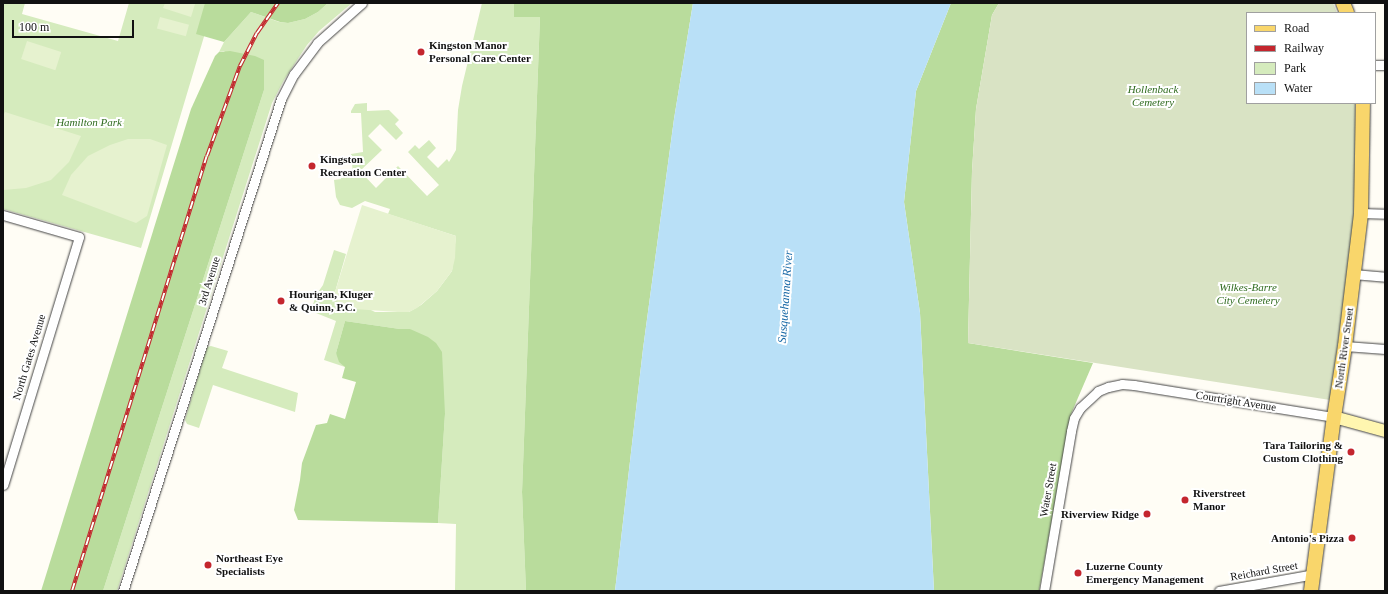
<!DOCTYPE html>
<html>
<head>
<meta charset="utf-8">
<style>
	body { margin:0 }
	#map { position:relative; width:1388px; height:594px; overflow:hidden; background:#fffdf5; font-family:Georgia,serif }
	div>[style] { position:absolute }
	.green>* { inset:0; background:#d5ebbd }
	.forest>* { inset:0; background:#b9dc9c }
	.cemetery>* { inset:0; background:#d9e3c4 }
	.pitch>* { inset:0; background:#e6f2cf; transform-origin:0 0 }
	.water>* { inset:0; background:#b9e0f7 }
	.roads { filter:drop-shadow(0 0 1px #444) drop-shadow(0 0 1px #444) }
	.minor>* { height:9px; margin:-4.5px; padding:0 4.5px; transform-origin:4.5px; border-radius:4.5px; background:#fff }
	.secondary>* { height:12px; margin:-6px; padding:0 6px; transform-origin:6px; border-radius:6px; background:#fff6b0 }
	.primary>* { height:14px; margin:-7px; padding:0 7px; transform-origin:7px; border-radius:7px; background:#f9d66b }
	.rail>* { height:4px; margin-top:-2px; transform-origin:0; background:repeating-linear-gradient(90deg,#fff 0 8px,#c4262e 0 16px); box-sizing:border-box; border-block:1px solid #c4262e }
	.dots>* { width:11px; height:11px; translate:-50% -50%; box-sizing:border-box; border:2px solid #fff; border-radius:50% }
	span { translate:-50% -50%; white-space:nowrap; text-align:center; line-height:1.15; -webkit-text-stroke:4px #fff; paint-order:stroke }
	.poi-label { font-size:11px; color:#111; font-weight:700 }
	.left { translate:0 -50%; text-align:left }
	.right { translate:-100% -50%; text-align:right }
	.park-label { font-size:11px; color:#2f6b1f; font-style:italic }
	.street-label { font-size:11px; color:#111 }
	.water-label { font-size:12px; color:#1768a6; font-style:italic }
	.frame { position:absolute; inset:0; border:4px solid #111; pointer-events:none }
	.legend { position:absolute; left:1246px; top:12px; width:130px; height:92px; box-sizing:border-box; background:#fff; border:1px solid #a0a0a0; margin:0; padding:5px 7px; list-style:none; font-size:12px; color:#111 }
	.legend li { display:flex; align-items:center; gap:8px; height:20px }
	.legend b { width:20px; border:1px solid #a0a0a0 }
	.scale { position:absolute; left:12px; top:20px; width:122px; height:18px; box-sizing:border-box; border:2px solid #111; border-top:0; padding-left:5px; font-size:12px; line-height:14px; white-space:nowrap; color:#111; -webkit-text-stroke:3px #fff; paint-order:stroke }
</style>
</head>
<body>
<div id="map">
	<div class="green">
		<i style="clip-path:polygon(3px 3px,25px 3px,22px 14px,118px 41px,129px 3px,214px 3px,141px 248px,3px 209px)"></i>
		<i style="clip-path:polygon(328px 3px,352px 3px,319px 31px,307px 45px,284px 80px,272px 103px,117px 591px,103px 591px,264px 90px,224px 51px,219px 52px,224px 42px,251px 12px,279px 22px,288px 23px,305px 19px,318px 12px)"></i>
		<i style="clip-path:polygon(482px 3px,514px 3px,514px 17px,540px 17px,522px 492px,526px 591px,455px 591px,456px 524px,438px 523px,445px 414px,410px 329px,400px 329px,345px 321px,336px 353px,345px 367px,324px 360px,336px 321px,311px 311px,316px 295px,323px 285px,334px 250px,346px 254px,335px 292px,375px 312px,409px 312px,421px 305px,437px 291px,452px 271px,456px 236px,388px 214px,390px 209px,365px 201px,352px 208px,340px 205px,336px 197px,334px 180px,341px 179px,340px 174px,353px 173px,351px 154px,363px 152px,361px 113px,351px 113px,351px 111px,355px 104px,367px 103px,367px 111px,389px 110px,399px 120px,395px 124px,403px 133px,396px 140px,380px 124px,368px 136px,382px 150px,360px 171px,376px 188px,398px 166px,427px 196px,439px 185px,408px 152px,415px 145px,419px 149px,429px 140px,436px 148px,427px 157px,438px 168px,447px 159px,449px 162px,456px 150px,458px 110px,462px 86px)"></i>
		<i style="clip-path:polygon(211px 346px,228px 351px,222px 368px,298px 393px,295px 412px,213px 385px,199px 428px,187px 424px,185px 420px,207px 347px)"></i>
	</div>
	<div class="forest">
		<i style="clip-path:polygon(205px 3px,328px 3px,318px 12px,305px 19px,288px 23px,280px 22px,251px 12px,224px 42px,196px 34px)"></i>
		<i style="clip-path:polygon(514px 3px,693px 3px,674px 119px,643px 349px,615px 591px,526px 591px,522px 492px,540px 17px,514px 17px)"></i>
		<i style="clip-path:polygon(951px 3px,999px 3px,992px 15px,976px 109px,972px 171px,968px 343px,1093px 363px,1071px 414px,1039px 591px,934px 591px,920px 313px,904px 202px,916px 91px)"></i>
		<i style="clip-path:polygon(230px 51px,255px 56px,264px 60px,264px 90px,103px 591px,41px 591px,191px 109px,215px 56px,219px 52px)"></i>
		<i style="clip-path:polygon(345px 321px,400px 329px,410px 329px,428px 337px,436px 343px,442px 352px,445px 414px,438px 523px,298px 520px,294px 510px,300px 480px,302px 463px,316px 425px,327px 423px,330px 414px,345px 419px,356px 382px,342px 378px,345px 367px,339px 362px,336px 353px)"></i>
	</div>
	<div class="cemetery">
		<i style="clip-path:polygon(999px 3px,1333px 3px,1337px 13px,1247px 13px,1247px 103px,1355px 103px,1356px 213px,1330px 400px,968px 343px,972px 171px,976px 109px,992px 15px)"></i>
	</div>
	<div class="pitch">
		<i style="clip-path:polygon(165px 3px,191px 3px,195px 4px,191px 17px,163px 8px)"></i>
		<i style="left:160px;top:17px;width:30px;height:12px;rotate:15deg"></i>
		<i style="left:27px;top:41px;width:36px;height:19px;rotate:18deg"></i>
		<i style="clip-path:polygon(5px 112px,81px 136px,69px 162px,51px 180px,26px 188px,3px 190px,3px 116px)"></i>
		<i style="clip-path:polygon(128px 139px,150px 139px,167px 145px,147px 216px,136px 223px,62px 195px,71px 175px,88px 156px,110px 145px)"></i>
		<i style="clip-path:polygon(362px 205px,456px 236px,455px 258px,452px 271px,437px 291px,417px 308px,409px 312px,398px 312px,339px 308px,335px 292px)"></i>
	</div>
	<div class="water">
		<i style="clip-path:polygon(693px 3px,951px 3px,916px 91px,904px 202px,920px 313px,934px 591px,615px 591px,643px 349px,674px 119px)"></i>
	</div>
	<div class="roads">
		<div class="minor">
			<i style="left:1375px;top:65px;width:10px"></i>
			<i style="left:1361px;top:213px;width:24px;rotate:2deg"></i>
			<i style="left:3px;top:215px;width:79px;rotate:16.1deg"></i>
			<i style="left:79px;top:237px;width:259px;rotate:107deg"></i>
			<i style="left:1353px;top:274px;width:32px;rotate:5deg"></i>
			<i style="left:1345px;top:346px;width:40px;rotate:4.3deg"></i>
			<i style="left:123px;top:591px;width:517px;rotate:-72.2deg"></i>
			<i style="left:281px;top:99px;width:28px;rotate:-63deg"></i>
			<i style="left:294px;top:74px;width:39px;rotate:-53deg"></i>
			<i style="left:317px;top:43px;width:60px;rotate:-41.6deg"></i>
			<i style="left:1044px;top:591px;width:162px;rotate:-80.4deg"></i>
			<i style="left:1071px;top:431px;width:13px;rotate:-77deg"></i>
			<i style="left:1074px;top:418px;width:12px;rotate:-59deg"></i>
			<i style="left:1080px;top:408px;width:25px;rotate:-43deg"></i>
			<i style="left:1098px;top:391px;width:11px;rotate:-22deg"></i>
			<i style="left:1108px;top:387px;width:14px;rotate:-12deg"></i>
			<i style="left:1122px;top:384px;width:12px;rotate:5deg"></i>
			<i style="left:1134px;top:385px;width:203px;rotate:9.1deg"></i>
			<i style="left:1219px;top:591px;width:97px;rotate:-10.1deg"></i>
		</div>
		<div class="secondary">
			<i style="left:1334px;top:417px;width:53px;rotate:15.4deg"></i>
		</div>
		<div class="primary">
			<i style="left:1343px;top:3px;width:11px;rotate:68deg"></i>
			<i style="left:1311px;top:591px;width:176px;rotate:-82.5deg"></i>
			<i style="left:1334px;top:417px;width:72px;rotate:-81.2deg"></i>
			<i style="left:1345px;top:346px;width:134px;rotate:-83.1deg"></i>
			<i style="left:1361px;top:213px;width:110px;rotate:-89deg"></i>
		</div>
	</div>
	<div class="rail">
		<i style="left:72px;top:591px;width:455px;rotate:-72.8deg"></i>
		<i style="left:207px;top:156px;width:96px;rotate:-69.9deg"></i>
		<i style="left:240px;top:66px;width:37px;rotate:-63deg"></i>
		<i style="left:257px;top:33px;width:37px;rotate:-55deg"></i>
	</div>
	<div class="dots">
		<i style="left:421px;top:52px;background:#c4262e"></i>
		<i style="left:312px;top:166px;background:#c4262e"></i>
		<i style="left:281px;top:301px;background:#c4262e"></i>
		<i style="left:1351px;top:452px;background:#c4262e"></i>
		<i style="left:1185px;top:500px;background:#c4262e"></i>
		<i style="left:1147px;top:514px;background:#c4262e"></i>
		<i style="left:1352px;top:538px;background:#c4262e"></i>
		<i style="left:208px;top:565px;background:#c4262e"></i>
		<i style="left:1078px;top:573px;background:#c4262e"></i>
	</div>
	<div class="poi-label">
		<span class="left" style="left:429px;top:52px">Kingston Manor<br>Personal Care Center</span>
		<span class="left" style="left:320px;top:166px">Kingston<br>Recreation Center</span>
		<span class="left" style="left:289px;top:301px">Hourigan, Kluger<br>&amp; Quinn, P.C.</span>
		<span class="right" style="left:1343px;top:452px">Tara Tailoring &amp;<br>Custom Clothing</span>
		<span class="left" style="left:1193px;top:500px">Riverstreet<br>Manor</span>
		<span class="right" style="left:1139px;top:514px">Riverview Ridge</span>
		<span class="right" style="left:1344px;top:538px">Antonio's Pizza</span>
		<span class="left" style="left:216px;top:565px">Northeast Eye<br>Specialists</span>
		<span class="left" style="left:1086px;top:573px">Luzerne County<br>Emergency Management</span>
	</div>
	<div class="park-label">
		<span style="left:1153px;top:96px">Hollenback<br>Cemetery</span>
		<span style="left:89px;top:122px">Hamilton Park</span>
		<span style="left:1248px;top:294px">Wilkes-Barre<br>City Cemetery</span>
	</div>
	<div class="street-label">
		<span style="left:209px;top:281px;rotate:-73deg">3rd Avenue</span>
		<span style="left:1344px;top:348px;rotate:-82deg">North River Street</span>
		<span style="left:29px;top:357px;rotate:-73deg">North Gates Avenue</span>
		<span style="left:1236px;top:401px;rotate:9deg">Courtright Avenue</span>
		<span style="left:1048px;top:490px;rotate:-80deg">Water Street</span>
		<span style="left:1264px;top:571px;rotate:-10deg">Reichard Street</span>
	</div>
	<div class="water-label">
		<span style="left:786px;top:297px;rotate:-86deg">Susquehanna River</span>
	</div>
	<div class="frame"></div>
	<ul class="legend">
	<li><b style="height:5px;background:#f9d66b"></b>Road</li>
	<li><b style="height:5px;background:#c4262e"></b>Railway</li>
	<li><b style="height:11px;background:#d5ebbd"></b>Park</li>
	<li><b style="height:11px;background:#b9e0f7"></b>Water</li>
	</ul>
	<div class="scale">100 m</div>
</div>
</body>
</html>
